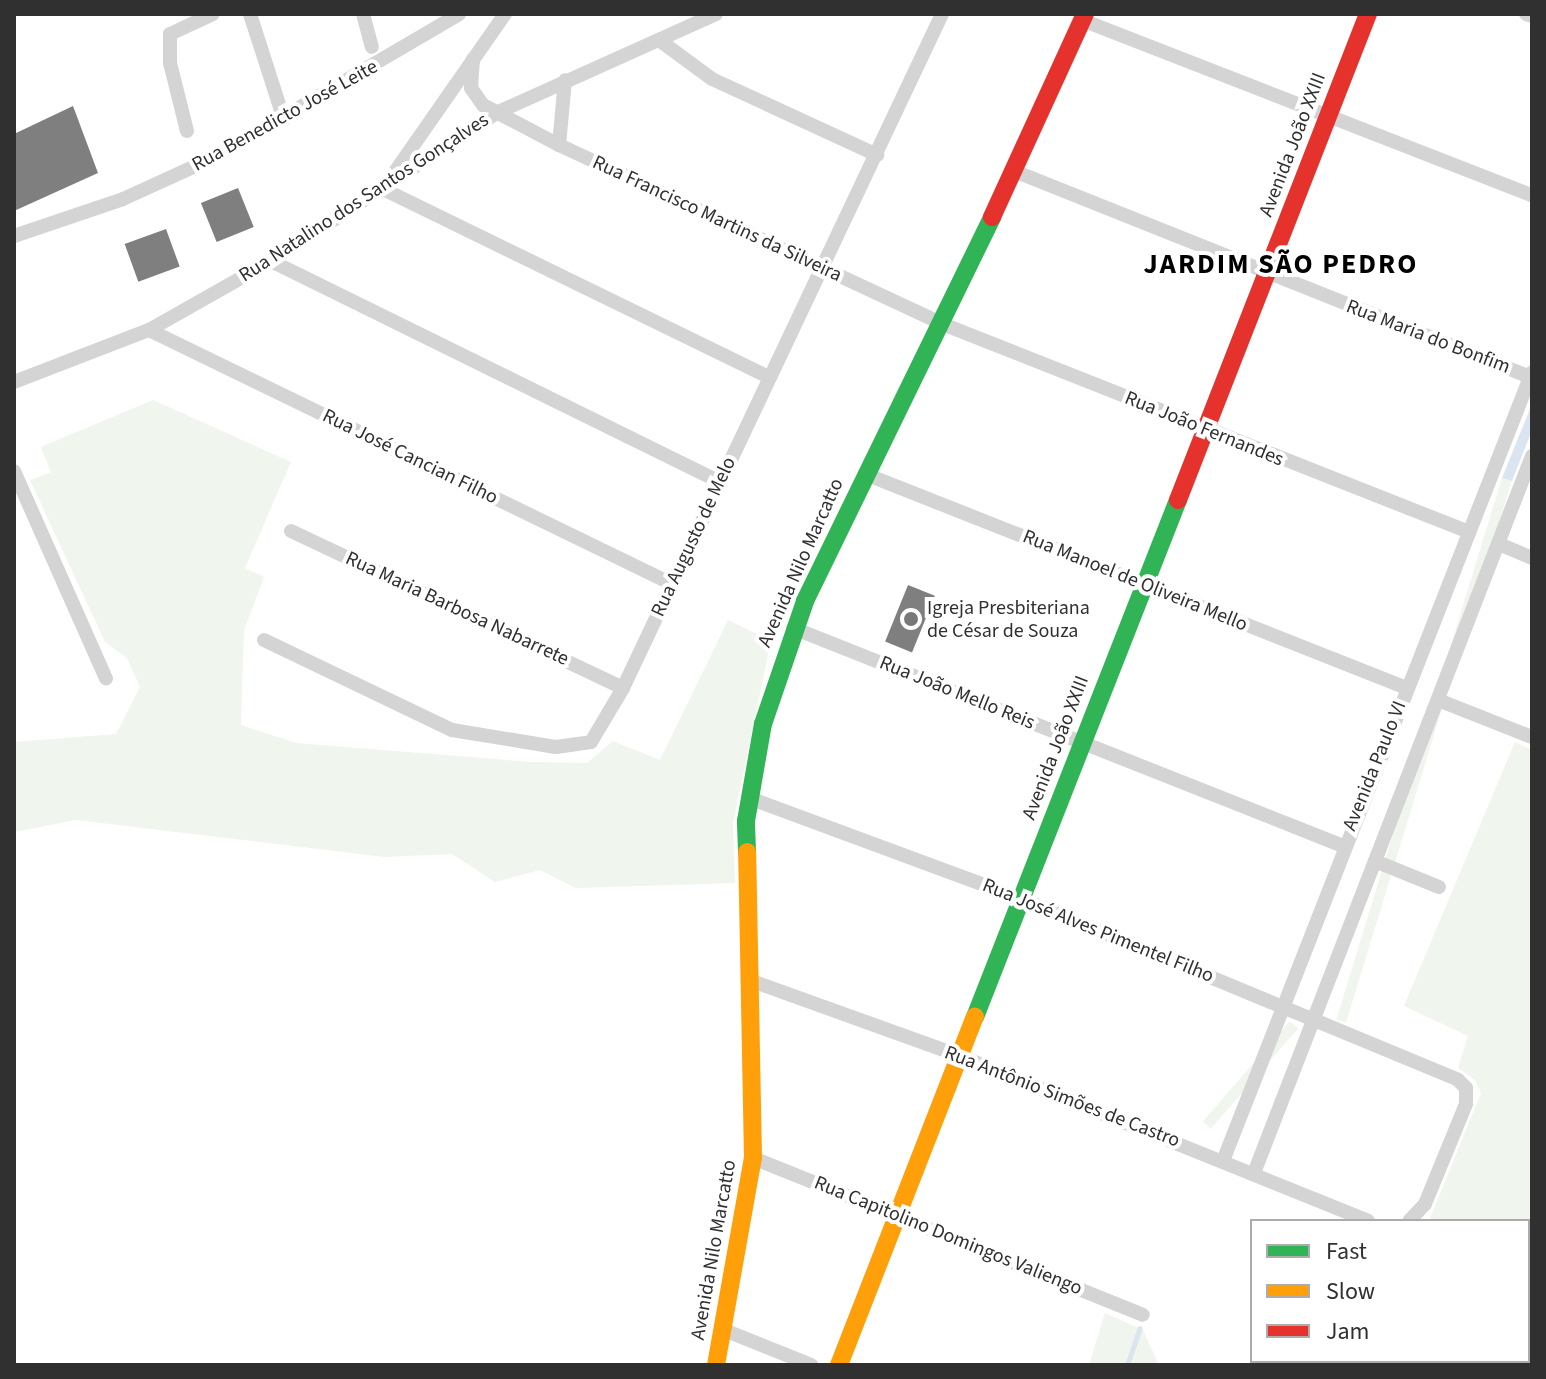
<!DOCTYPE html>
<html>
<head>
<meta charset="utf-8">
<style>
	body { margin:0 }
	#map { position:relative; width:1546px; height:1379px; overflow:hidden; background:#fff; font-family:"Source Sans 3",sans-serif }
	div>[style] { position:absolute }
	.green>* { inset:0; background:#f0f5ed; transform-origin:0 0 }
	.water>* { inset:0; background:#dbe5f1 }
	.stream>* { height:5px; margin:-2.5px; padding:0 2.5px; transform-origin:2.5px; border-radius:2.5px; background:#dbe5f1 }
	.building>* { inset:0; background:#7f7f7f; transform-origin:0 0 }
	.street>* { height:14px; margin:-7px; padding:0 7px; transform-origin:7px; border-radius:7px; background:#d4d4d4 }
	.fast>* { height:18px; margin:-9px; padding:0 9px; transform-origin:9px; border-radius:9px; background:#30b455 }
	.slow>* { height:18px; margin:-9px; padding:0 9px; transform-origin:9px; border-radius:9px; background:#ff9f0a }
	.jam>* { height:18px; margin:-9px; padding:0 9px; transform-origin:9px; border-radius:9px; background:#e5322d }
	.dots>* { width:22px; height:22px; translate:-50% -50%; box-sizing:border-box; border:4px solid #fff; border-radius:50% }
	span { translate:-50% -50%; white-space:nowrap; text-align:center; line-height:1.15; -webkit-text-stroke:8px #fff; paint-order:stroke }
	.street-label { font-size:20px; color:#303030 }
	.poi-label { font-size:20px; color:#303030 }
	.left { translate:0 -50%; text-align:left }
	.district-label { font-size:28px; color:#000; font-weight:700; letter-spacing:2px }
	.frame { position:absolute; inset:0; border:16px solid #303030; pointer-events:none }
	.legend { position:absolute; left:1250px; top:1219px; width:280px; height:144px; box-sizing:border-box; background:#fff; border:2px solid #acacac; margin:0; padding:10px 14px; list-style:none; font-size:24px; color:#303030 }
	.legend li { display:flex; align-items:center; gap:16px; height:40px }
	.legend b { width:40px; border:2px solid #acacac }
</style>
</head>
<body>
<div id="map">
	<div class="green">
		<i style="clip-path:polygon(153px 400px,291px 462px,245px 568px,264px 577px,244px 630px,241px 725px,296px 743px,531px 762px,587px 763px,613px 741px,660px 760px,728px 620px,771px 641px,733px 823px,735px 883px,576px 888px,540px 870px,495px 882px,452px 854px,385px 857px,76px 820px,14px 832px,14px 742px,116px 734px,140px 687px,127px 658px,105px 642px,30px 480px,51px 472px,41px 447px)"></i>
		<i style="left:1502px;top:478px;width:10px;height:566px;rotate:17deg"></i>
		<i style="clip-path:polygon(1515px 742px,1532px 750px,1532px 1365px,1377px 1365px,1528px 1361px,1528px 1221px,1429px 1221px,1481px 1093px,1475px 1080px,1458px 1068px,1468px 1036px,1404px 1006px)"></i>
		<i style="left:1290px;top:1021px;width:11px;height:133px;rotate:41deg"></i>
		<i style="clip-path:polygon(1105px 1313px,1143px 1330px,1159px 1365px,1089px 1365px)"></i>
	</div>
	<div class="water">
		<i style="clip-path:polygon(1532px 404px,1532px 430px,1512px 481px,1502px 478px)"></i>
	</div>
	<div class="stream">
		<i style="left:1127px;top:1365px;width:39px;rotate:-71deg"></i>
	</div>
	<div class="building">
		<i style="clip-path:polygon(73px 106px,98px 173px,14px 211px,14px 134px)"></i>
		<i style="left:238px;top:188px;width:42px;height:40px;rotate:68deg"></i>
		<i style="left:166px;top:229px;width:40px;height:44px;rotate:70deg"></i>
		<i style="left:908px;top:585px;width:29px;height:61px;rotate:22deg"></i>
	</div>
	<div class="street">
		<i style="left:250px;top:14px;width:111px;rotate:72.2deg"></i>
		<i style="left:363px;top:14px;width:34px;rotate:75deg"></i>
		<i style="left:505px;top:14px;width:213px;rotate:124.9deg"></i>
		<i style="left:383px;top:189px;width:429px;rotate:26deg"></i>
		<i style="left:1526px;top:14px;width:6px;rotate:18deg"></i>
		<i style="left:1082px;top:20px;width:483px;rotate:21.3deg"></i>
		<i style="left:659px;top:40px;width:66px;rotate:36.3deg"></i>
		<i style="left:712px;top:79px;width:182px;rotate:24.7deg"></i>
		<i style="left:473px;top:59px;width:29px;rotate:94deg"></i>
		<i style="left:471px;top:88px;width:21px;rotate:55deg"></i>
		<i style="left:483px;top:105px;width:86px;rotate:27.8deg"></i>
		<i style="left:559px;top:145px;width:421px;rotate:25deg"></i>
		<i style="left:940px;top:323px;width:569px;rotate:21.56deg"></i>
		<i style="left:187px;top:131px;width:70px;rotate:-104deg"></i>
		<i style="left:170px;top:63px;width:29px;rotate:-90deg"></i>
		<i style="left:170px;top:34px;width:47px;rotate:-24.9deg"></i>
		<i style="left:559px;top:145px;width:65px;rotate:-84.7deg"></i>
		<i style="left:1014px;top:171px;width:556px;rotate:21.76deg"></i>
		<i style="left:14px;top:236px;width:115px;rotate:-18.7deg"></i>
		<i style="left:123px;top:199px;width:99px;rotate:-24.5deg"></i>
		<i style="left:213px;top:158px;width:285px;rotate:-30.3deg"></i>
		<i style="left:271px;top:261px;width:500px;rotate:26.21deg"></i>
		<i style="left:149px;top:330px;width:581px;rotate:25.9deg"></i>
		<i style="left:14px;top:382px;width:145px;rotate:-21.1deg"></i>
		<i style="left:149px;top:330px;width:140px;rotate:-29.5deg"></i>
		<i style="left:271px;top:261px;width:269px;rotate:-33.3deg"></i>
		<i style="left:496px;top:113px;width:241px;rotate:-24.2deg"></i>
		<i style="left:14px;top:471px;width:227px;rotate:66.1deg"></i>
		<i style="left:865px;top:474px;width:583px;rotate:21.55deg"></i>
		<i style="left:291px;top:531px;width:367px;rotate:25.3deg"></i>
		<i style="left:1499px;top:544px;width:36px;rotate:23deg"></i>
		<i style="left:793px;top:628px;width:592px;rotate:21.62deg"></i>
		<i style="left:264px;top:640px;width:208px;rotate:25.6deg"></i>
		<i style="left:452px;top:730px;width:105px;rotate:9.3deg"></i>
		<i style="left:556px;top:747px;width:35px;rotate:-8deg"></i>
		<i style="left:591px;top:742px;width:63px;rotate:-59.3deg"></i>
		<i style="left:623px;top:688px;width:746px;rotate:-64.67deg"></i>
		<i style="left:1438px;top:700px;width:101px;rotate:21.5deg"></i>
		<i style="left:749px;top:798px;width:291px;rotate:20.3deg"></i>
		<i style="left:1022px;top:899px;width:472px;rotate:22.5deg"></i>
		<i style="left:1458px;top:1080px;width:11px;rotate:45deg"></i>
		<i style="left:1466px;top:1088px;width:16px;rotate:90deg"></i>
		<i style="left:1466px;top:1104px;width:108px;rotate:112.3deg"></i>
		<i style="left:1425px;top:1204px;width:23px;rotate:133deg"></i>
		<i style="left:1375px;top:861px;width:69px;rotate:22.1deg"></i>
		<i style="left:752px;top:981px;width:221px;rotate:19.8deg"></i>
		<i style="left:960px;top:1056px;width:440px;rotate:22deg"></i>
		<i style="left:753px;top:1158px;width:420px;rotate:21.9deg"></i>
		<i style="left:1223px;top:1161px;width:847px;rotate:-68.61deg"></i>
		<i style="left:1254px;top:1173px;width:769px;rotate:-68.81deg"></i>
		<i style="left:724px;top:1330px;width:94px;rotate:21.9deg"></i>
	</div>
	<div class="fast">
		<i style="left:747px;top:852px;width:31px;rotate:-92deg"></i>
		<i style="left:746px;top:821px;width:98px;rotate:-80.1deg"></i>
		<i style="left:763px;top:724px;width:130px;rotate:-71.1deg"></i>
		<i style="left:805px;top:601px;width:427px;rotate:-64deg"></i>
		<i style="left:975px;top:1017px;width:555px;rotate:-68.56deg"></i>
	</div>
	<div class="slow">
		<i style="left:716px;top:1365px;width:210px;rotate:-79.9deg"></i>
		<i style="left:753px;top:1158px;width:306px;rotate:-91.1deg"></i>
		<i style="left:839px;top:1365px;width:374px;rotate:-68.7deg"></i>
	</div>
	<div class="jam">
		<i style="left:992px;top:217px;width:223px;rotate:-65.4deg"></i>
		<i style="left:1178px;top:500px;width:522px;rotate:-68.65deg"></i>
	</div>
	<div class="dots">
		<i style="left:911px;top:619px;background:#787878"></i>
	</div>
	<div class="street-label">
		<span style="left:285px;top:116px;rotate:-29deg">Rua Benedicto José Leite</span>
		<span style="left:1293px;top:145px;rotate:-69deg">Avenida João XXIII</span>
		<span style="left:364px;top:198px;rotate:-33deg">Rua Natalino dos Santos Gonçalves</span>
		<span style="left:717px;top:219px;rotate:25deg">Rua Francisco Martins da Silveira</span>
		<span style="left:1428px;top:337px;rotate:21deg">Rua Maria do Bonfim</span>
		<span style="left:1204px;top:429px;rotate:22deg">Rua João Fernandes</span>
		<span style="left:410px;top:457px;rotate:26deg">Rua José Cancian Filho</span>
		<span style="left:694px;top:537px;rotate:-65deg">Rua Augusto de Melo</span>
		<span style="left:801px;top:563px;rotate:-66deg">Avenida Nilo Marcatto</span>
		<span style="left:1135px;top:581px;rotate:22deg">Rua Manoel de Oliveira Mello</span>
		<span style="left:457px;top:609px;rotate:25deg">Rua Maria Barbosa Nabarrete</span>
		<span style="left:957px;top:693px;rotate:22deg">Rua João Mello Reis</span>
		<span style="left:1056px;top:748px;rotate:-69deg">Avenida João XXIII</span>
		<span style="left:1375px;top:766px;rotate:-68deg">Avenida Paulo VI</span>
		<span style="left:1098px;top:931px;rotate:22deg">Rua José Alves Pimentel Filho</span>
		<span style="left:1062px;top:1097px;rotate:21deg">Rua Antônio Simões de Castro</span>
		<span style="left:948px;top:1236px;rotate:22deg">Rua Capitolino Domingos Valiengo</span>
		<span style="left:714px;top:1250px;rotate:-80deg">Avenida Nilo Marcatto</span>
	</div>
	<div class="poi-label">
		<span class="left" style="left:927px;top:620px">Igreja Presbiteriana<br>de César de Souza</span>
	</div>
	<div class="district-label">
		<span style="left:1281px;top:264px">JARDIM SÃO PEDRO</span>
	</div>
	<div class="frame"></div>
	<ul class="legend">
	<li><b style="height:10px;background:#30b455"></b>Fast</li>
	<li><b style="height:10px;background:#ff9f0a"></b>Slow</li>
	<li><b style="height:10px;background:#e5322d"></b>Jam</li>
	</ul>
</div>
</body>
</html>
